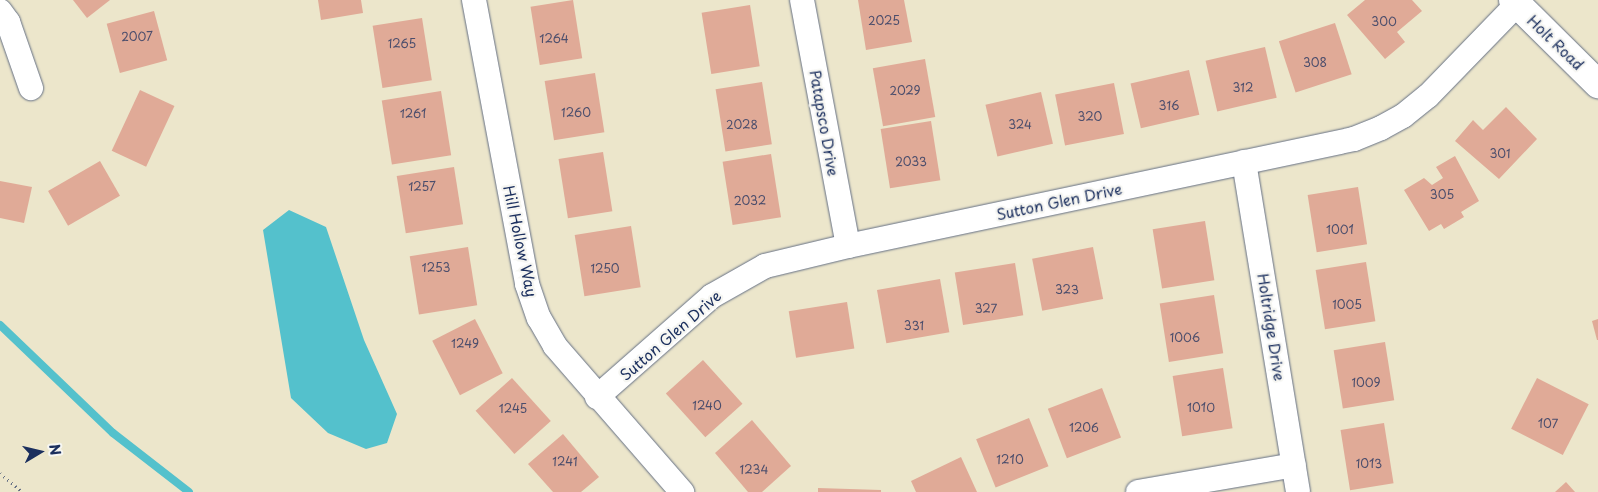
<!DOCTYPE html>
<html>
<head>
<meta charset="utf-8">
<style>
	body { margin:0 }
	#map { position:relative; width:1598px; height:492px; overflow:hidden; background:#ece6cb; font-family:"Playpen Sans",sans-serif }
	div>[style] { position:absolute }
	.water>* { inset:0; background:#54c1cc }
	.stream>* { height:8px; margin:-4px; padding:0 4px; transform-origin:4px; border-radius:4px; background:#54c1cc }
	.building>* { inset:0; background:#e0aa97; transform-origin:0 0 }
	.path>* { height:3px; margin-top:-1.5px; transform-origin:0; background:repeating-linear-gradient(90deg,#646f84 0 1px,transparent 0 5px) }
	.roads { filter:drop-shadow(0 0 1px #646f84) drop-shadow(0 0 1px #646f84) }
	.street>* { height:24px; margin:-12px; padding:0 12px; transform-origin:12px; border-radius:12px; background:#fff }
	.secondary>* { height:28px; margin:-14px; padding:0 14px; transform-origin:14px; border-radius:14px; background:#fff }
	span { translate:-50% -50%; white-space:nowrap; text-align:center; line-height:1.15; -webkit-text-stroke:4.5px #f6f6f2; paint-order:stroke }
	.number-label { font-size:12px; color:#4c4e6c }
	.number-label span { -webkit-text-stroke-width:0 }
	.street-label { font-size:15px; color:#1b2f5e }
	.north { position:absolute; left:15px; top:427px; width:50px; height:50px; -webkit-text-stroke:4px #f6f6f2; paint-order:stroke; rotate:81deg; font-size:14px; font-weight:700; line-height:20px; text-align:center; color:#1b2f5e }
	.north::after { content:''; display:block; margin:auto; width:18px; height:22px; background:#1b2f5e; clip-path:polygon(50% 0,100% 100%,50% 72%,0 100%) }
</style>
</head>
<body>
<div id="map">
	<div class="water">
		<i style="clip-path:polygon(289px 210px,326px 227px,364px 340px,397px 414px,387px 443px,366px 449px,328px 433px,291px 398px,263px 230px)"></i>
	</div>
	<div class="stream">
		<i style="left:0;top:325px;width:156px;rotate:43.7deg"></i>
		<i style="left:113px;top:433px;width:96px;rotate:37.8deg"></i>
	</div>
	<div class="building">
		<i style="clip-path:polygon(73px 0,110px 0,87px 18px)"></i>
		<i style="clip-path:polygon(318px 0,361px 0,363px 13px,321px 20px)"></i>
		<i style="left:573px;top:0;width:59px;height:43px;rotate:81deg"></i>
		<i style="clip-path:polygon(858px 0,904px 0,912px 42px,866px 50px)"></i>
		<i style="clip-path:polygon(1365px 0,1412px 0,1422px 11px,1397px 32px,1405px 42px,1385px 59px,1347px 15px)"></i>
		<i style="left:750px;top:5px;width:62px;height:49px;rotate:81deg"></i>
		<i style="left:154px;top:11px;width:51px;height:49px;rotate:75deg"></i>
		<i style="left:422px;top:18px;width:63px;height:50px;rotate:81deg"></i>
		<i style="left:1335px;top:23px;width:54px;height:59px;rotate:72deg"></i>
		<i style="left:1265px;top:47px;width:52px;height:61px;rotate:77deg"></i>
		<i style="left:925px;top:59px;width:59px;height:53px;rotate:80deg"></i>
		<i style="left:1189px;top:70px;width:46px;height:60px;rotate:77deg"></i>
		<i style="left:595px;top:73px;width:60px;height:51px;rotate:81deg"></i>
		<i style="left:762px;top:82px;width:63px;height:47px;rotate:81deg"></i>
		<i style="left:1114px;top:83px;width:52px;height:60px;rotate:79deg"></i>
		<i style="left:140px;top:90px;width:38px;height:67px;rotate:25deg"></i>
		<i style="left:441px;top:91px;width:65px;height:60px;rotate:81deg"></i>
		<i style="left:1041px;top:92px;width:53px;height:57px;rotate:77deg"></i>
		<i style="clip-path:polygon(1506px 107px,1537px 139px,1499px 179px,1455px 141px,1473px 120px,1483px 130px)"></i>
		<i style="left:931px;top:121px;width:60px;height:51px;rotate:81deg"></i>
		<i style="left:603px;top:152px;width:60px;height:45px;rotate:81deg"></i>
		<i style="left:771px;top:154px;width:64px;height:49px;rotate:81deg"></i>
		<i style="clip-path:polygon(1455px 156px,1479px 201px,1461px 212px,1464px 217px,1444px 229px,1441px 224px,1429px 231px,1404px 190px,1424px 178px,1432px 185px,1443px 178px,1436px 167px)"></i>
		<i style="left:100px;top:161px;width:40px;height:60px;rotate:60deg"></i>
		<i style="left:454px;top:167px;width:58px;height:58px;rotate:81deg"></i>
		<i style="clip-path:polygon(0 181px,32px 187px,24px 223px,0 218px)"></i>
		<i style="left:1358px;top:187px;width:58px;height:51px;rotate:81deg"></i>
		<i style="left:1205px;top:221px;width:60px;height:53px;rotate:81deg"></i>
		<i style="left:631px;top:226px;width:62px;height:57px;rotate:81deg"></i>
		<i style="left:468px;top:247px;width:59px;height:59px;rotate:81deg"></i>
		<i style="left:1093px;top:247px;width:53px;height:62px;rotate:79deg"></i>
		<i style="left:1366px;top:262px;width:60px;height:51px;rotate:81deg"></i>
		<i style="left:1015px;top:263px;width:53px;height:61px;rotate:81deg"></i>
		<i style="left:940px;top:279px;width:54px;height:64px;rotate:80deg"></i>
		<i style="left:1214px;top:295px;width:59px;height:55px;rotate:81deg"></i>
		<i style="left:847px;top:302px;width:47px;height:59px;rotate:81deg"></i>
		<i style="left:475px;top:319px;width:61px;height:48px;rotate:63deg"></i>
		<i style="clip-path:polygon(1598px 319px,1598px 340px,1597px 340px,1592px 321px)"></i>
		<i style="left:1385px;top:342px;width:59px;height:52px;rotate:81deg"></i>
		<i style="left:703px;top:360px;width:59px;height:50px;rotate:48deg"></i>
		<i style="left:1223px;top:368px;width:61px;height:51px;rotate:81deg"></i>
		<i style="left:512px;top:378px;width:58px;height:49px;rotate:48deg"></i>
		<i style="left:1537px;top:378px;width:58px;height:57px;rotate:27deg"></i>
		<i style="left:1102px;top:388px;width:53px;height:58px;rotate:69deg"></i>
		<i style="left:1029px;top:418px;width:52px;height:57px;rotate:68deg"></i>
		<i style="clip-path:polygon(752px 420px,791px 466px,762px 492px,748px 492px,715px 453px)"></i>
		<i style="left:1384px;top:423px;width:61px;height:44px;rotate:81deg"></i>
		<i style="clip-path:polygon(563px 434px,599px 477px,581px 492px,553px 492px,528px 464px)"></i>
		<i style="clip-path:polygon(961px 457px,977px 492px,916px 492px,911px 481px)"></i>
		<i style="clip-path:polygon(1566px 482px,1575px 492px,1555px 492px)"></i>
		<i style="clip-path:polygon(818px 488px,881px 490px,881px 492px,818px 492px)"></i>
	</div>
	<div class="path">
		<i style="left:0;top:473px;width:30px;rotate:40deg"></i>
	</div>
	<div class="roads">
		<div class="street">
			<i style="left:474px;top:0;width:289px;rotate:79.4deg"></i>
			<i style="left:527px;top:284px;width:36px;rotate:71deg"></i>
			<i style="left:539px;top:318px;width:32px;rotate:60deg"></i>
			<i style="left:555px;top:346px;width:194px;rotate:49deg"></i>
			<i style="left:802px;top:0;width:250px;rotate:79.4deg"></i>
			<i style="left:0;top:11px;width:14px;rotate:54deg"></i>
			<i style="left:8px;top:22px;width:70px;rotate:70.8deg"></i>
			<i style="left:1244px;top:162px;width:334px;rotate:80.7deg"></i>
			<i style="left:597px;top:397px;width:153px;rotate:-41.3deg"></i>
			<i style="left:712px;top:296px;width:61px;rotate:-29.5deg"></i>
			<i style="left:765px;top:266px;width:85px;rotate:-13.5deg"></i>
			<i style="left:848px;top:246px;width:517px;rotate:-11.94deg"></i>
			<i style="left:1354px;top:139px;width:29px;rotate:-22deg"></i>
			<i style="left:1381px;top:128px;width:25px;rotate:-29deg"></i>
			<i style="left:1403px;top:116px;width:32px;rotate:-39deg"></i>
			<i style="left:1428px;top:96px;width:128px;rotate:-45.9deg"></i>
			<i style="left:1138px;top:492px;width:158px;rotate:-9.8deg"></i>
		</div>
		<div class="secondary">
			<i style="left:1513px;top:0;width:120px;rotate:44.7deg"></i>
		</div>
	</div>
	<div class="number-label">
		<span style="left:884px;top:21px">2025</span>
		<span style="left:1384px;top:22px">300</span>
		<span style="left:137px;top:37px">2007</span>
		<span style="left:554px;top:39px">1264</span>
		<span style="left:402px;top:44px">1265</span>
		<span style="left:1315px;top:63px">308</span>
		<span style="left:1243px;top:88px">312</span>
		<span style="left:905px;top:91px">2029</span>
		<span style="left:1169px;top:106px">316</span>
		<span style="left:576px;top:113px">1260</span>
		<span style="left:413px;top:114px">1261</span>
		<span style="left:1090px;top:117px">320</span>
		<span style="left:742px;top:125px">2028</span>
		<span style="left:1020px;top:125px">324</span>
		<span style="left:1500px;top:154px">301</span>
		<span style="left:911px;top:162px">2033</span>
		<span style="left:422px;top:187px">1257</span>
		<span style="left:1442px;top:195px">305</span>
		<span style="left:750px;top:201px">2032</span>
		<span style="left:1340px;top:230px">1001</span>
		<span style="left:436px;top:268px">1253</span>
		<span style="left:605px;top:269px">1250</span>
		<span style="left:1067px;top:290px">323</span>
		<span style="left:1347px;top:305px">1005</span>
		<span style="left:986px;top:309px">327</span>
		<span style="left:914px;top:326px">331</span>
		<span style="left:1185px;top:338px">1006</span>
		<span style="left:465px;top:344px">1249</span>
		<span style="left:1366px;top:383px">1009</span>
		<span style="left:707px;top:406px">1240</span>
		<span style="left:1201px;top:408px">1010</span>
		<span style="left:513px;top:409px">1245</span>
		<span style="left:1548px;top:424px">107</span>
		<span style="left:1084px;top:428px">1206</span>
		<span style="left:1010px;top:460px">1210</span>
		<span style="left:565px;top:462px">1241</span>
		<span style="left:1369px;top:464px">1013</span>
		<span style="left:754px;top:470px">1234</span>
	</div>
	<div class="street-label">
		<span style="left:1556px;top:42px;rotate:44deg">Holt Road</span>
		<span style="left:825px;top:123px;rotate:80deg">Patapsco Drive</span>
		<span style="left:1059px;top:201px;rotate:-12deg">Sutton Glen Drive</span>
		<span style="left:521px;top:241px;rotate:78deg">Hill Hollow Way</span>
		<span style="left:1272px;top:327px;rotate:81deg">Holtridge Drive</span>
		<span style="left:670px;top:335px;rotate:-41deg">Sutton Glen Drive</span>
	</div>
	<div class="north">N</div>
</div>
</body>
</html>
